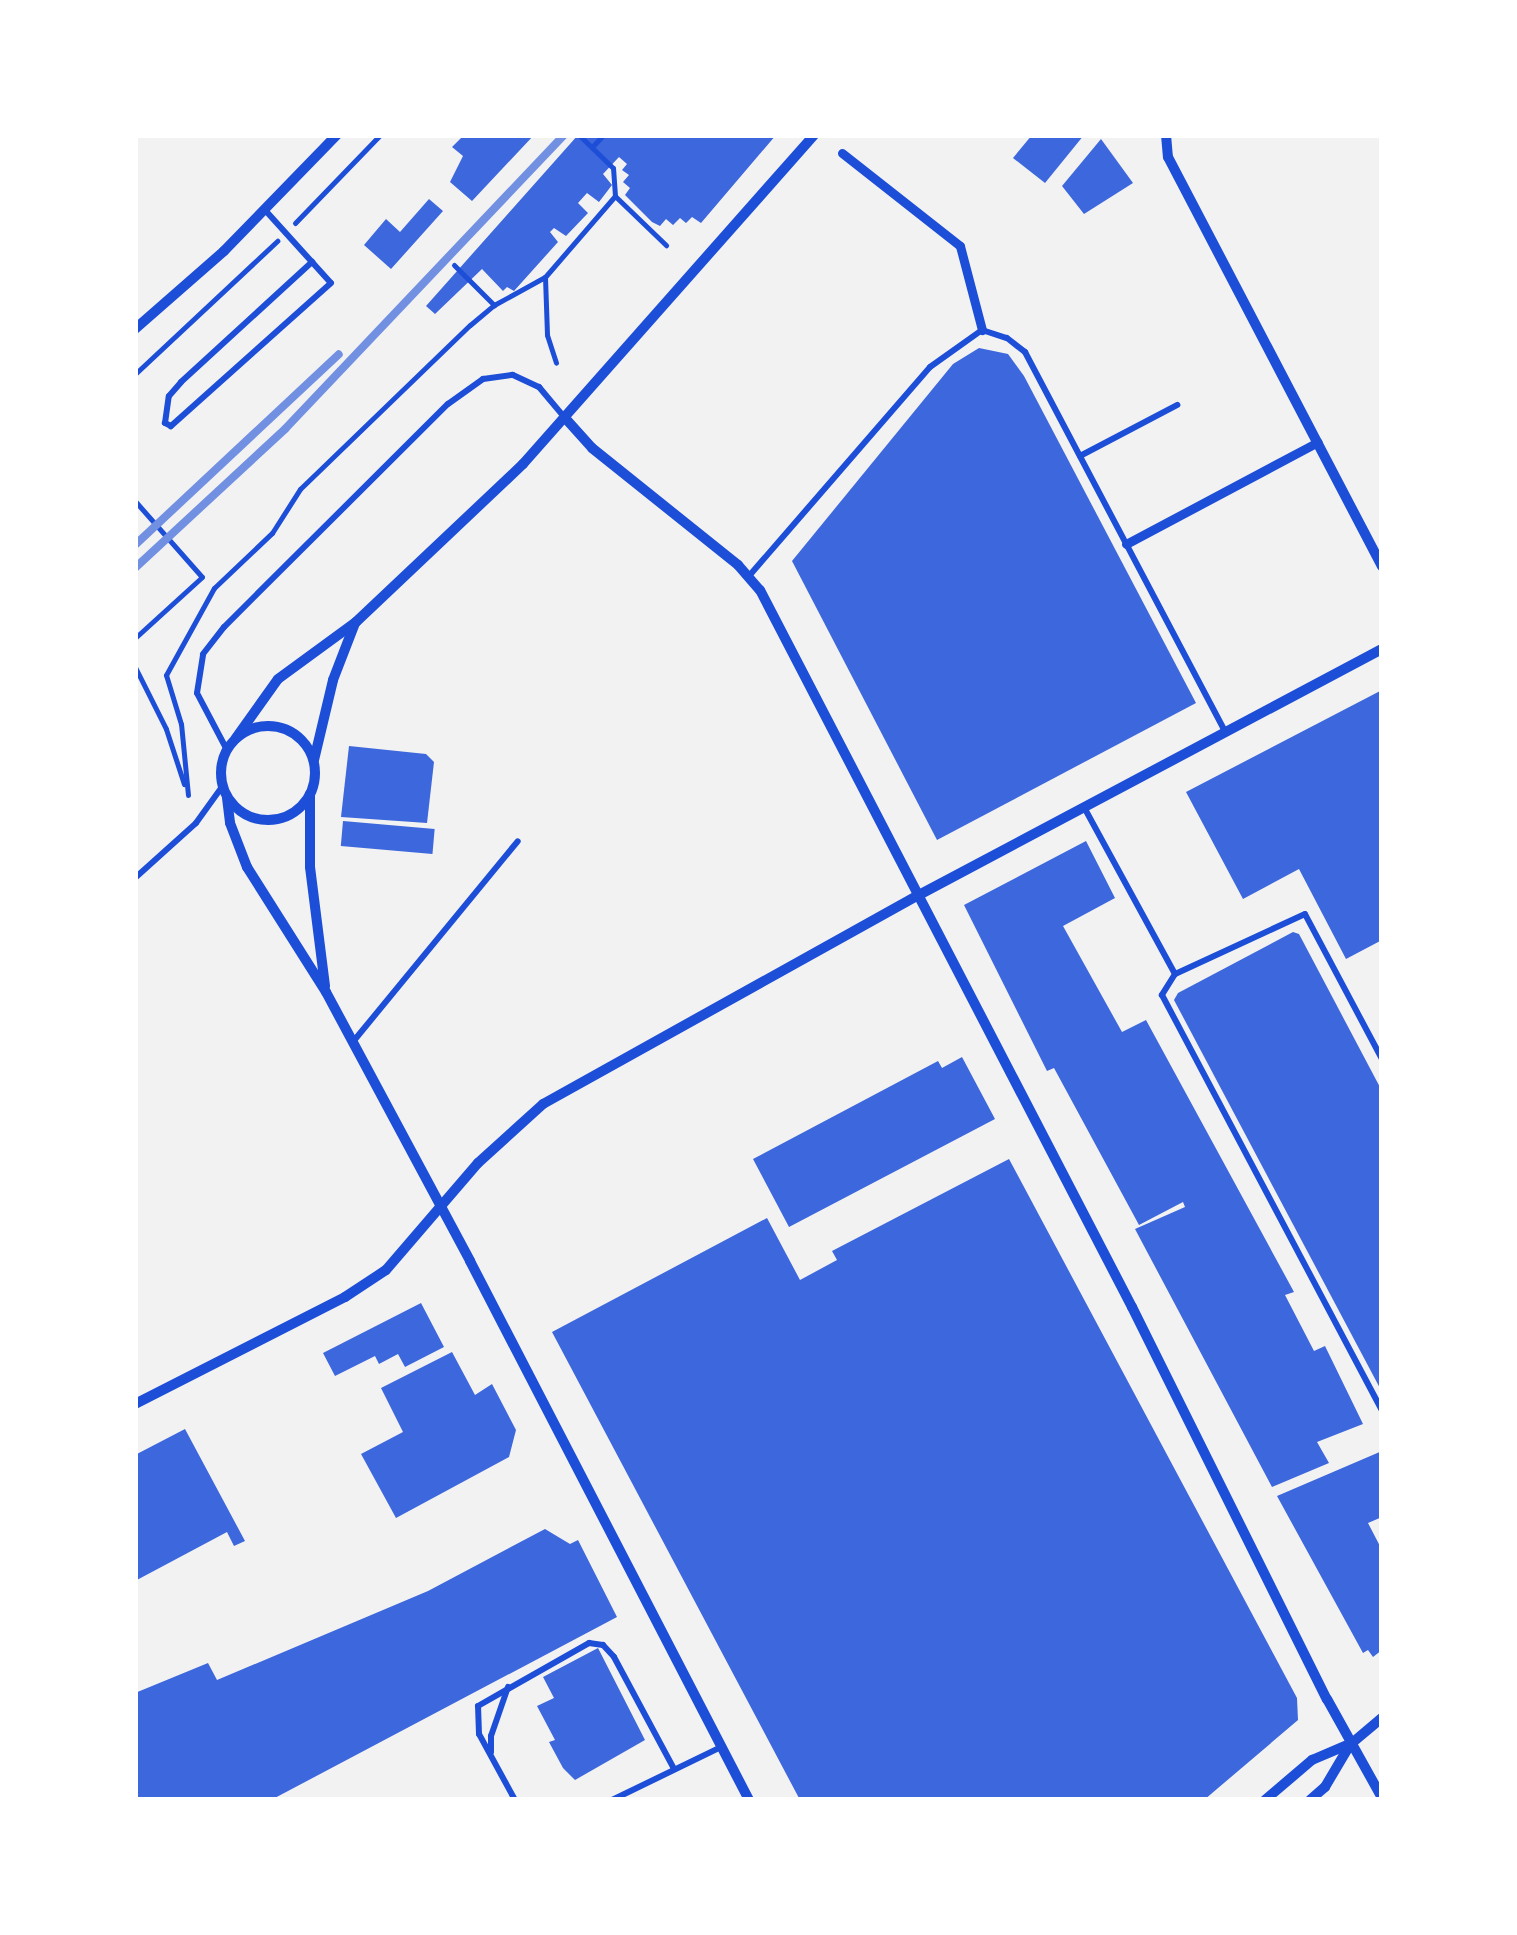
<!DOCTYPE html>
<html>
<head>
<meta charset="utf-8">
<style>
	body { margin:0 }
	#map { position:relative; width:1517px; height:1935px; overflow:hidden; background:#f2f2f2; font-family:"Work Sans",sans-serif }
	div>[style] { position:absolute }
	.building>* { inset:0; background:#3d67dc; transform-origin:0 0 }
	.path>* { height:5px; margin:-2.5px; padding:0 2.5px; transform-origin:2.5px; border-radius:2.5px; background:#1d4ed8 }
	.service>* { height:6px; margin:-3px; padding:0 3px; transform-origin:3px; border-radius:3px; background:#1d4ed8 }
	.pedestrian>* { height:9px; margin:-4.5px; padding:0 4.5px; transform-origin:4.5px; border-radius:4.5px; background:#1d4ed8 }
	.minor>* { height:10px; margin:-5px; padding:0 5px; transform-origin:5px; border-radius:5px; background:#1d4ed8 }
	.minor>.ring { margin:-5px; padding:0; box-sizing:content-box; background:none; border:10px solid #1d4ed8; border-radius:50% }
	.rail>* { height:8px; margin:-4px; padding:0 4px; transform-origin:4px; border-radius:4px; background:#7290e2 }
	span { translate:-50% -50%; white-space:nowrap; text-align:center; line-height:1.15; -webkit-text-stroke:8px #fff; paint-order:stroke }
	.frame { position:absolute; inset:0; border:138px solid #fff; pointer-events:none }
</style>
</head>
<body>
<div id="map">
	<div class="building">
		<i style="clip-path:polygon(464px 135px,534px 135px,472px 201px,450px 182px,463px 156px,452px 147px)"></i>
		<i style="clip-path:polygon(578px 135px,776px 135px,701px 223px,692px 217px,686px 223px,680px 218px,673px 225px,666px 219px,660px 226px,652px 222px,625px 195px,630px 188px,623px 182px,629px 175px,622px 170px,627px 164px,619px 157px,603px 174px,612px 185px,599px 202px,587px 193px,578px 203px,588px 213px,566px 236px,554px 228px,550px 232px,558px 242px,514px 291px,507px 287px,503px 291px,482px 269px,435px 314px,426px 306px)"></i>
		<i style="clip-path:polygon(1032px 135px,1084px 135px,1045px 183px,1013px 158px)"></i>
		<i style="clip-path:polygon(1101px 139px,1133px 183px,1084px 214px,1062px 186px)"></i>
		<i style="clip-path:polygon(429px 199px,443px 211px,391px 269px,364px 245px,386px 219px,400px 232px)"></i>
		<i style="clip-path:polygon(979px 348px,1008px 354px,1024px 376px,1196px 703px,937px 840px,792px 561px,953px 364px)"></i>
		<i style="clip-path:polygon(1382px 690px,1382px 940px,1346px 959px,1299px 869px,1243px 899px,1186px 792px)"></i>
		<i style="clip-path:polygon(349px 746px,426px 754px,434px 762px,427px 823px,341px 817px)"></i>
		<i style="left:343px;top:821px;width:92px;height:25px;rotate:5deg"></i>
		<i style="clip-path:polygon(1086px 841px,1115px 898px,1063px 926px,1122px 1032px,1146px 1020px,1294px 1292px,1285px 1295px,1314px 1351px,1325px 1346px,1363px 1424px,1317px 1442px,1329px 1463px,1272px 1487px,1135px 1229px,1185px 1207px,1183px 1202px,1139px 1225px,1054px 1068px,1047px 1071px,964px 905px)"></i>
		<i style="clip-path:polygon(1293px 932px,1299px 934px,1382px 1091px,1382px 1392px,1174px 1000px,1178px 993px)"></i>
		<i style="clip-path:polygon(962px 1057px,995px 1119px,789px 1227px,753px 1159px,938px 1061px,942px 1068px)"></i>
		<i style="clip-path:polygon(1009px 1159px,1297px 1698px,1298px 1720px,1204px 1800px,800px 1800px,552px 1332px,767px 1218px,800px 1280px,837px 1260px,832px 1251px)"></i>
		<i style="clip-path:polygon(421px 1303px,444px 1347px,405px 1367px,398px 1354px,379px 1364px,375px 1356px,335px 1376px,323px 1353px)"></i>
		<i style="clip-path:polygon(452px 1352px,475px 1395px,492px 1384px,516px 1430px,509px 1457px,396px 1518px,361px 1454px,403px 1432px,381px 1388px)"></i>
		<i style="clip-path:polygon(185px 1429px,245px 1541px,234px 1546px,227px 1532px,135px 1581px,135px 1455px)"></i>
		<i style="clip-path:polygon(1382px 1451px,1382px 1517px,1368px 1523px,1382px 1550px,1382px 1650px,1373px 1657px,1368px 1650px,1363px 1653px,1277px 1496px)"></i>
		<i style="clip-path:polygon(545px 1529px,570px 1544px,578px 1540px,617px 1617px,271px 1800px,135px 1800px,135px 1693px,208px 1663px,217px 1680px,428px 1591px)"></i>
		<i style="clip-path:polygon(598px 1648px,645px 1740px,575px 1780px,563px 1768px,549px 1742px,555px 1740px,537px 1706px,554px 1698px,543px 1677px)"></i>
	</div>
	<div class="path">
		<i style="left:592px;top:147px;width:16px;rotate:-47deg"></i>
		<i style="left:615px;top:196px;width:71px;rotate:43.9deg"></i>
		<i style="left:295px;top:223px;width:122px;rotate:-46deg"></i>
		<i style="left:454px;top:265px;width:57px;rotate:45deg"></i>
		<i style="left:545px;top:277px;width:58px;rotate:88deg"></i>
		<i style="left:547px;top:335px;width:29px;rotate:72deg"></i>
		<i style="left:135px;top:374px;width:195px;rotate:-43.1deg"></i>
		<i style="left:135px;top:501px;width:101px;rotate:48.6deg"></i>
		<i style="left:202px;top:577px;width:91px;rotate:137.7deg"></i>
		<i style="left:135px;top:667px;width:69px;rotate:63.4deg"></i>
		<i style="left:166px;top:729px;width:58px;rotate:71.9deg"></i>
		<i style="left:188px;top:795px;width:71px;rotate:-95.6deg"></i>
		<i style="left:181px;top:724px;width:51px;rotate:-107deg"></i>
		<i style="left:166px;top:675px;width:99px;rotate:-61.1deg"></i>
		<i style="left:214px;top:588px;width:80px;rotate:-43.5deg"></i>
		<i style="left:272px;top:533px;width:52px;rotate:-57.5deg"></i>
		<i style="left:300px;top:489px;width:236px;rotate:-44deg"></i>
		<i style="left:470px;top:325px;width:31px;rotate:-40deg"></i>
		<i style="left:494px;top:305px;width:58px;rotate:-28.8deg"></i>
		<i style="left:545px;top:277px;width:107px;rotate:-49.2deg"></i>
		<i style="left:615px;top:196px;width:28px;rotate:-94deg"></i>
		<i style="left:613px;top:168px;width:47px;rotate:-135.9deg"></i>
	</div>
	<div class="service">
		<i style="left:265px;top:210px;width:98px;rotate:47.9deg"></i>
		<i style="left:331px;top:283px;width:215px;rotate:138.2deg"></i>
		<i style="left:171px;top:426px;width:7px;rotate:-153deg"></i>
		<i style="left:165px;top:423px;width:27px;rotate:-82deg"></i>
		<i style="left:169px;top:396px;width:18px;rotate:-49deg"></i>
		<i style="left:181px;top:382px;width:178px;rotate:-42.5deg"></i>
		<i style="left:1080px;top:456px;width:110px;rotate:-27.7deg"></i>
		<i style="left:749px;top:576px;width:276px;rotate:-49.1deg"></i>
		<i style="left:930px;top:367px;width:64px;rotate:-35.4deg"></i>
		<i style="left:982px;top:330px;width:26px;rotate:18deg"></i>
		<i style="left:1007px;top:338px;width:23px;rotate:38deg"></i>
		<i style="left:1025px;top:352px;width:429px;rotate:62.2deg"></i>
		<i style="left:227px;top:750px;width:64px;rotate:-117.8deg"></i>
		<i style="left:197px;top:693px;width:39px;rotate:-81deg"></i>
		<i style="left:203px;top:654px;width:34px;rotate:-52deg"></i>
		<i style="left:224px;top:627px;width:316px;rotate:-44.9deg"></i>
		<i style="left:448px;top:404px;width:43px;rotate:-35.5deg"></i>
		<i style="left:483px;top:379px;width:30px;rotate:-8deg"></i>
		<i style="left:513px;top:375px;width:29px;rotate:25deg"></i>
		<i style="left:539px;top:387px;width:40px;rotate:50deg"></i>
		<i style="left:1085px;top:809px;width:188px;rotate:61.4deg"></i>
		<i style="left:135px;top:878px;width:82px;rotate:-42deg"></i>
		<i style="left:196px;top:823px;width:44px;rotate:-54.2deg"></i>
		<i style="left:352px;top:1043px;width:261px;rotate:-50.6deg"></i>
		<i style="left:1382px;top:1059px;width:164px;rotate:-118deg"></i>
		<i style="left:1305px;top:914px;width:143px;rotate:155.2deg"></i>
		<i style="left:1175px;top:974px;width:25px;rotate:122deg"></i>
		<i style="left:1162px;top:995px;width:471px;rotate:62.1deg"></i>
		<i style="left:491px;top:1752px;width:16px;rotate:-90deg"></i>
		<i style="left:491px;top:1736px;width:52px;rotate:-70.9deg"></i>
		<i style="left:515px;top:1800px;width:75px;rotate:-118.6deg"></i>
		<i style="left:479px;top:1734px;width:28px;rotate:-92deg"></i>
		<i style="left:478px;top:1706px;width:128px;rotate:-29.6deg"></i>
		<i style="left:589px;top:1643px;width:14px;rotate:8deg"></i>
		<i style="left:603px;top:1645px;width:16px;rotate:47deg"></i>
		<i style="left:614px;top:1657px;width:127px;rotate:61.8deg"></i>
		<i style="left:612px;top:1800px;width:121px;rotate:-25.9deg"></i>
	</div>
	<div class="pedestrian">
		<i style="left:842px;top:153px;width:150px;rotate:38.2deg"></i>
		<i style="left:960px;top:246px;width:87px;rotate:75.3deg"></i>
		<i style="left:1126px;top:544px;width:217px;rotate:-28deg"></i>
	</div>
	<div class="minor">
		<i style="left:1166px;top:135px;width:22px;rotate:85deg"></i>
		<i style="left:1168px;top:157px;width:462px;rotate:62.4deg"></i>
		<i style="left:135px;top:329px;width:118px;rotate:-41.2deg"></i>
		<i style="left:224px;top:251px;width:162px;rotate:-45.8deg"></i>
		<i style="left:566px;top:419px;width:39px;rotate:48deg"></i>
		<i style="left:592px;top:448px;width:187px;rotate:38.7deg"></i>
		<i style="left:738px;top:565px;width:33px;rotate:49deg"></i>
		<i style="left:760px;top:590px;width:808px;rotate:62.58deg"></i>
		<i style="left:1132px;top:1307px;width:438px;rotate:63.6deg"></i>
		<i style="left:1327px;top:1699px;width:113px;rotate:60.9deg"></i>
		<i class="ring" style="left:221px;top:726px;width:84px;height:84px"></i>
		<i style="left:236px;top:738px;width:72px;rotate:-54.6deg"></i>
		<i style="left:278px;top:679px;width:97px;rotate:-36.2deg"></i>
		<i style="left:356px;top:622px;width:230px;rotate:-43.4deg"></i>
		<i style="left:523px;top:464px;width:439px;rotate:-48.5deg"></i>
		<i style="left:314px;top:760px;width:82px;rotate:-76.6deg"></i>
		<i style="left:333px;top:680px;width:61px;rotate:-68.9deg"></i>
		<i style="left:310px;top:794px;width:73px;rotate:90deg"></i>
		<i style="left:310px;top:867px;width:120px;rotate:82.8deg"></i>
		<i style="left:227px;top:798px;width:25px;rotate:83deg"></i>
		<i style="left:230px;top:823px;width:47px;rotate:68.9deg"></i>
		<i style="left:247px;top:867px;width:148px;rotate:57.7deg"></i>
		<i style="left:326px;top:992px;width:305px;rotate:61.8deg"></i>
		<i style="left:470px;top:1261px;width:607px;rotate:62.63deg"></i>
		<i style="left:135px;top:1404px;width:236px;rotate:-27deg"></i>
		<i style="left:345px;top:1297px;width:49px;rotate:-33.4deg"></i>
		<i style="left:386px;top:1270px;width:141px;rotate:-49.3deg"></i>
		<i style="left:478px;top:1163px;width:88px;rotate:-42.2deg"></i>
		<i style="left:543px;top:1104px;width:428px;rotate:-29.1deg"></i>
		<i style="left:917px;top:896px;width:527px;rotate:-27.98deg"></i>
		<i style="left:1265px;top:1800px;width:62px;rotate:-40.4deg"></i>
		<i style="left:1312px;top:1760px;width:43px;rotate:-23deg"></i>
		<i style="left:1352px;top:1743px;width:39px;rotate:-40deg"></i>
		<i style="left:1310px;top:1800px;width:20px;rotate:-41deg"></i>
		<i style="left:1325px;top:1787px;width:51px;rotate:-59.4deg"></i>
	</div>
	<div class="rail">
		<i style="left:135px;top:545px;width:279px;rotate:-43.1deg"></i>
		<i style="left:135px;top:568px;width:205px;rotate:-42.8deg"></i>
		<i style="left:285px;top:429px;width:405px;rotate:-46.5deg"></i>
	</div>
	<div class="frame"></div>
</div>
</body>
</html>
